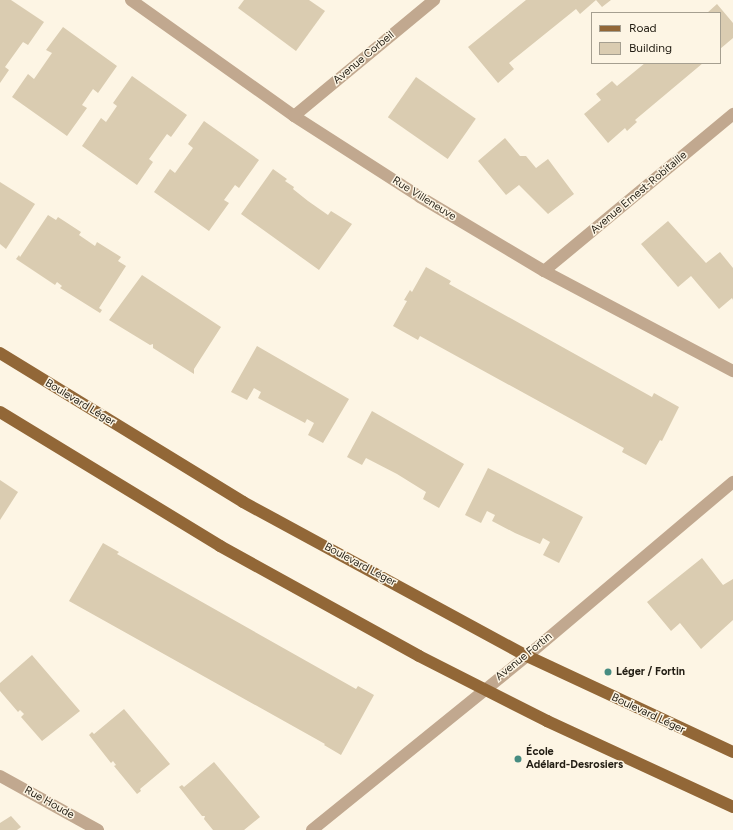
<!DOCTYPE html>
<html>
<head>
<meta charset="utf-8">
<style>
	body { margin:0 }
	#map { position:relative; width:733px; height:830px; overflow:hidden; background:#fdf5e4; font-family:Figtree,sans-serif }
	div>[style] { position:absolute }
	.building>* { inset:0; background:#daccb1; transform-origin:0 0 }
	.minor>* { height:12px; margin:-6px; padding:0 6px; transform-origin:6px; border-radius:6px; background:#c1a88f }
	.major>* { height:12px; margin:-6px; padding:0 6px; transform-origin:6px; border-radius:6px; background:#926737 }
	.dots>* { width:11px; height:11px; translate:-50% -50%; box-sizing:border-box; border:2px solid #fdf5e4; border-radius:50% }
	span { translate:-50% -50%; white-space:nowrap; text-align:center; line-height:1.15; -webkit-text-stroke:3px #fdf5e4; paint-order:stroke }
	.street-label { font-size:11px; color:#221d13 }
	.poi-label { font-size:11px; color:#221d13; font-weight:700 }
	.left { translate:0 -50%; text-align:left }
	.legend { position:absolute; left:591px; top:12px; width:130px; height:52px; box-sizing:border-box; background:#fdf5e4; border:1px solid #a59f90; margin:0; padding:5px 7px; list-style:none; font-size:12px; color:#221d13 }
	.legend li { display:flex; align-items:center; gap:8px; height:20px }
	.legend b { width:20px; border:1px solid #a59f90 }
</style>
</head>
<body>
<div id="map">
	<div class="building">
		<i style="clip-path:polygon(0 0,11px 0,44px 22px,28px 45px,23px 42px,5px 67px,9px 70px,0 83px)"></i>
		<i style="clip-path:polygon(244px 0,309px 0,325px 11px,296px 51px,238px 8px)"></i>
		<i style="clip-path:polygon(526px 0,611px 0,602px 7px,596px 0,580px 14px,576px 9px,509px 63px,514px 69px,498px 83px,468px 47px)"></i>
		<i style="clip-path:polygon(717px 4px,733px 23px,733px 38px,720px 49px,720px 13px,707px 13px)"></i>
		<i style="clip-path:polygon(63px 27px,117px 66px,98px 93px,93px 89px,82px 105px,87px 108px,67px 136px,12px 97px,28px 74px,34px 79px,52px 53px,46px 50px)"></i>
		<i style="clip-path:polygon(645px 63px,703px 63px,635px 120px,637px 122px,627px 131px,625px 128px,608px 143px,584px 114px,601px 100px,596px 94px,612px 81px,617px 86px)"></i>
		<i style="clip-path:polygon(132px 76px,187px 115px,171px 137px,167px 134px,149px 159px,153px 162px,137px 185px,82px 146px,101px 118px,106px 122px,117px 106px,113px 103px)"></i>
		<i style="left:416px;top:77px;width:73px;height:49px;rotate:35deg"></i>
		<i style="clip-path:polygon(204px 121px,259px 160px,239px 188px,235px 185px,224px 200px,229px 203px,209px 231px,154px 192px,170px 169px,175px 173px,193px 148px,188px 144px)"></i>
		<i style="clip-path:polygon(505px 138px,520px 156px,526px 156px,536px 168px,548px 159px,574px 194px,548px 214px,519px 185px,506px 195px,478px 161px)"></i>
		<i style="clip-path:polygon(273px 169px,287px 179px,285px 181px,294px 187px,293px 189px,308px 201px,328px 215px,331px 211px,352px 224px,319px 270px,241px 214px)"></i>
		<i style="clip-path:polygon(0 182px,35px 204px,6px 249px,0 244px)"></i>
		<i style="clip-path:polygon(48px 215px,56px 220px,58px 217px,81px 232px,79px 235px,95px 246px,97px 242px,121px 257px,118px 261px,126px 266px,99px 308px,102px 310px,100px 313px,60px 288px,62px 286px,57px 282px,55px 285px,16px 259px,19px 255px,20px 257px)"></i>
		<i style="clip-path:polygon(668px 221px,706px 263px,720px 252px,733px 268px,733px 300px,732px 298px,719px 309px,691px 276px,678px 287px,641px 244px)"></i>
		<i style="clip-path:polygon(426px 267px,451px 281px,449px 284px,652px 397px,654px 393px,679px 407px,662px 441px,660px 440px,646px 465px,622px 452px,624px 448px,420px 336px,418px 340px,393px 326px,407px 301px,404px 300px,410px 290px,412px 292px)"></i>
		<i style="clip-path:polygon(142px 275px,221px 327px,194px 369px,194px 374px,153px 348px,153px 344px,150px 345px,109px 320px)"></i>
		<i style="clip-path:polygon(257px 346px,349px 399px,323px 443px,308px 435px,314px 423px,307px 419px,305px 423px,258px 398px,261px 392px,254px 388px,247px 400px,231px 392px)"></i>
		<i style="clip-path:polygon(372px 411px,464px 464px,439px 508px,423px 499px,426px 492px,397px 474px,366px 458px,362px 465px,347px 457px)"></i>
		<i style="clip-path:polygon(488px 468px,583px 517px,559px 563px,543px 555px,550px 542px,543px 538px,540px 544px,515px 533px,492px 521px,495px 515px,487px 511px,481px 523px,465px 515px)"></i>
		<i style="clip-path:polygon(0 480px,18px 492px,0 520px)"></i>
		<i style="clip-path:polygon(103px 543px,119px 552px,117px 554px,356px 689px,358px 686px,374px 695px,341px 755px,324px 745px,325px 744px,69px 601px)"></i>
		<i style="clip-path:polygon(702px 558px,723px 585px,733px 579px,733px 620px,701px 649px,680px 623px,671px 631px,647px 602px)"></i>
		<i style="clip-path:polygon(32px 655px,80px 711px,42px 741px,21px 717px,24px 714px,20px 710px,18px 712px,0 691px,0 683px)"></i>
		<i style="clip-path:polygon(124px 709px,170px 764px,140px 789px,141px 791px,137px 794px,114px 766px,116px 765px,113px 761px,111px 763px,89px 735px,92px 732px,94px 734px)"></i>
		<i style="clip-path:polygon(214px 762px,260px 817px,244px 830px,213px 830px,204px 819px,205px 816px,202px 816px,179px 787px,182px 785px,184px 787px)"></i>
		<i style="clip-path:polygon(11px 816px,21px 827px,17px 830px,0 830px,0 823px)"></i>
	</div>
	<div class="minor">
		<i style="left:131px;top:0;width:200px;rotate:35.4deg"></i>
		<i style="left:294px;top:116px;width:150px;rotate:32.7deg"></i>
		<i style="left:420px;top:197px;width:144px;rotate:30.8deg"></i>
		<i style="left:544px;top:271px;width:214px;rotate:27.9deg"></i>
		<i style="left:294px;top:116px;width:182px;rotate:-39.6deg"></i>
		<i style="left:544px;top:271px;width:246px;rotate:-39.7deg"></i>
		<i style="left:0;top:776px;width:112px;rotate:28.9deg"></i>
		<i style="left:312px;top:830px;width:277px;rotate:-39deg"></i>
		<i style="left:527px;top:656px;width:270px;rotate:-40.2deg"></i>
	</div>
	<div class="major">
		<i style="left:0;top:353px;width:285px;rotate:31.5deg"></i>
		<i style="left:243px;top:502px;width:323px;rotate:28.5deg"></i>
		<i style="left:527px;top:656px;width:227px;rotate:25deg"></i>
		<i style="left:0;top:412px;width:258px;rotate:31.3deg"></i>
		<i style="left:220px;top:546px;width:227px;rotate:28.9deg"></i>
		<i style="left:419px;top:656px;width:144px;rotate:26.9deg"></i>
		<i style="left:547px;top:721px;width:205px;rotate:24.8deg"></i>
	</div>
	<div class="dots">
		<i style="left:608px;top:672px;background:#478c81"></i>
		<i style="left:518px;top:759px;background:#478c81"></i>
	</div>
	<div class="street-label">
		<span style="left:364px;top:58px;rotate:-40deg">Avenue Corbeil</span>
		<span style="left:639px;top:193px;rotate:-40deg">Avenue Ernest-Robitaille</span>
		<span style="left:424px;top:199px;rotate:32deg">Rue Villeneuve</span>
		<span style="left:80px;top:403px;rotate:31deg">Boulevard Léger</span>
		<span style="left:360px;top:565px;rotate:28deg">Boulevard Léger</span>
		<span style="left:524px;top:657px;rotate:-39deg">Avenue Fortin</span>
		<span style="left:648px;top:714px;rotate:25deg">Boulevard Léger</span>
		<span style="left:49px;top:803px;rotate:29deg">Rue Houde</span>
	</div>
	<div class="poi-label">
		<span class="left" style="left:616px;top:672px">Léger / Fortin</span>
		<span class="left" style="left:526px;top:759px">École<br>Adélard-Desrosiers</span>
	</div>
	<ul class="legend">
	<li><b style="height:5px;background:#926737"></b>Road</li>
	<li><b style="height:11px;background:#daccb1"></b>Building</li>
	</ul>
</div>
</body>
</html>
